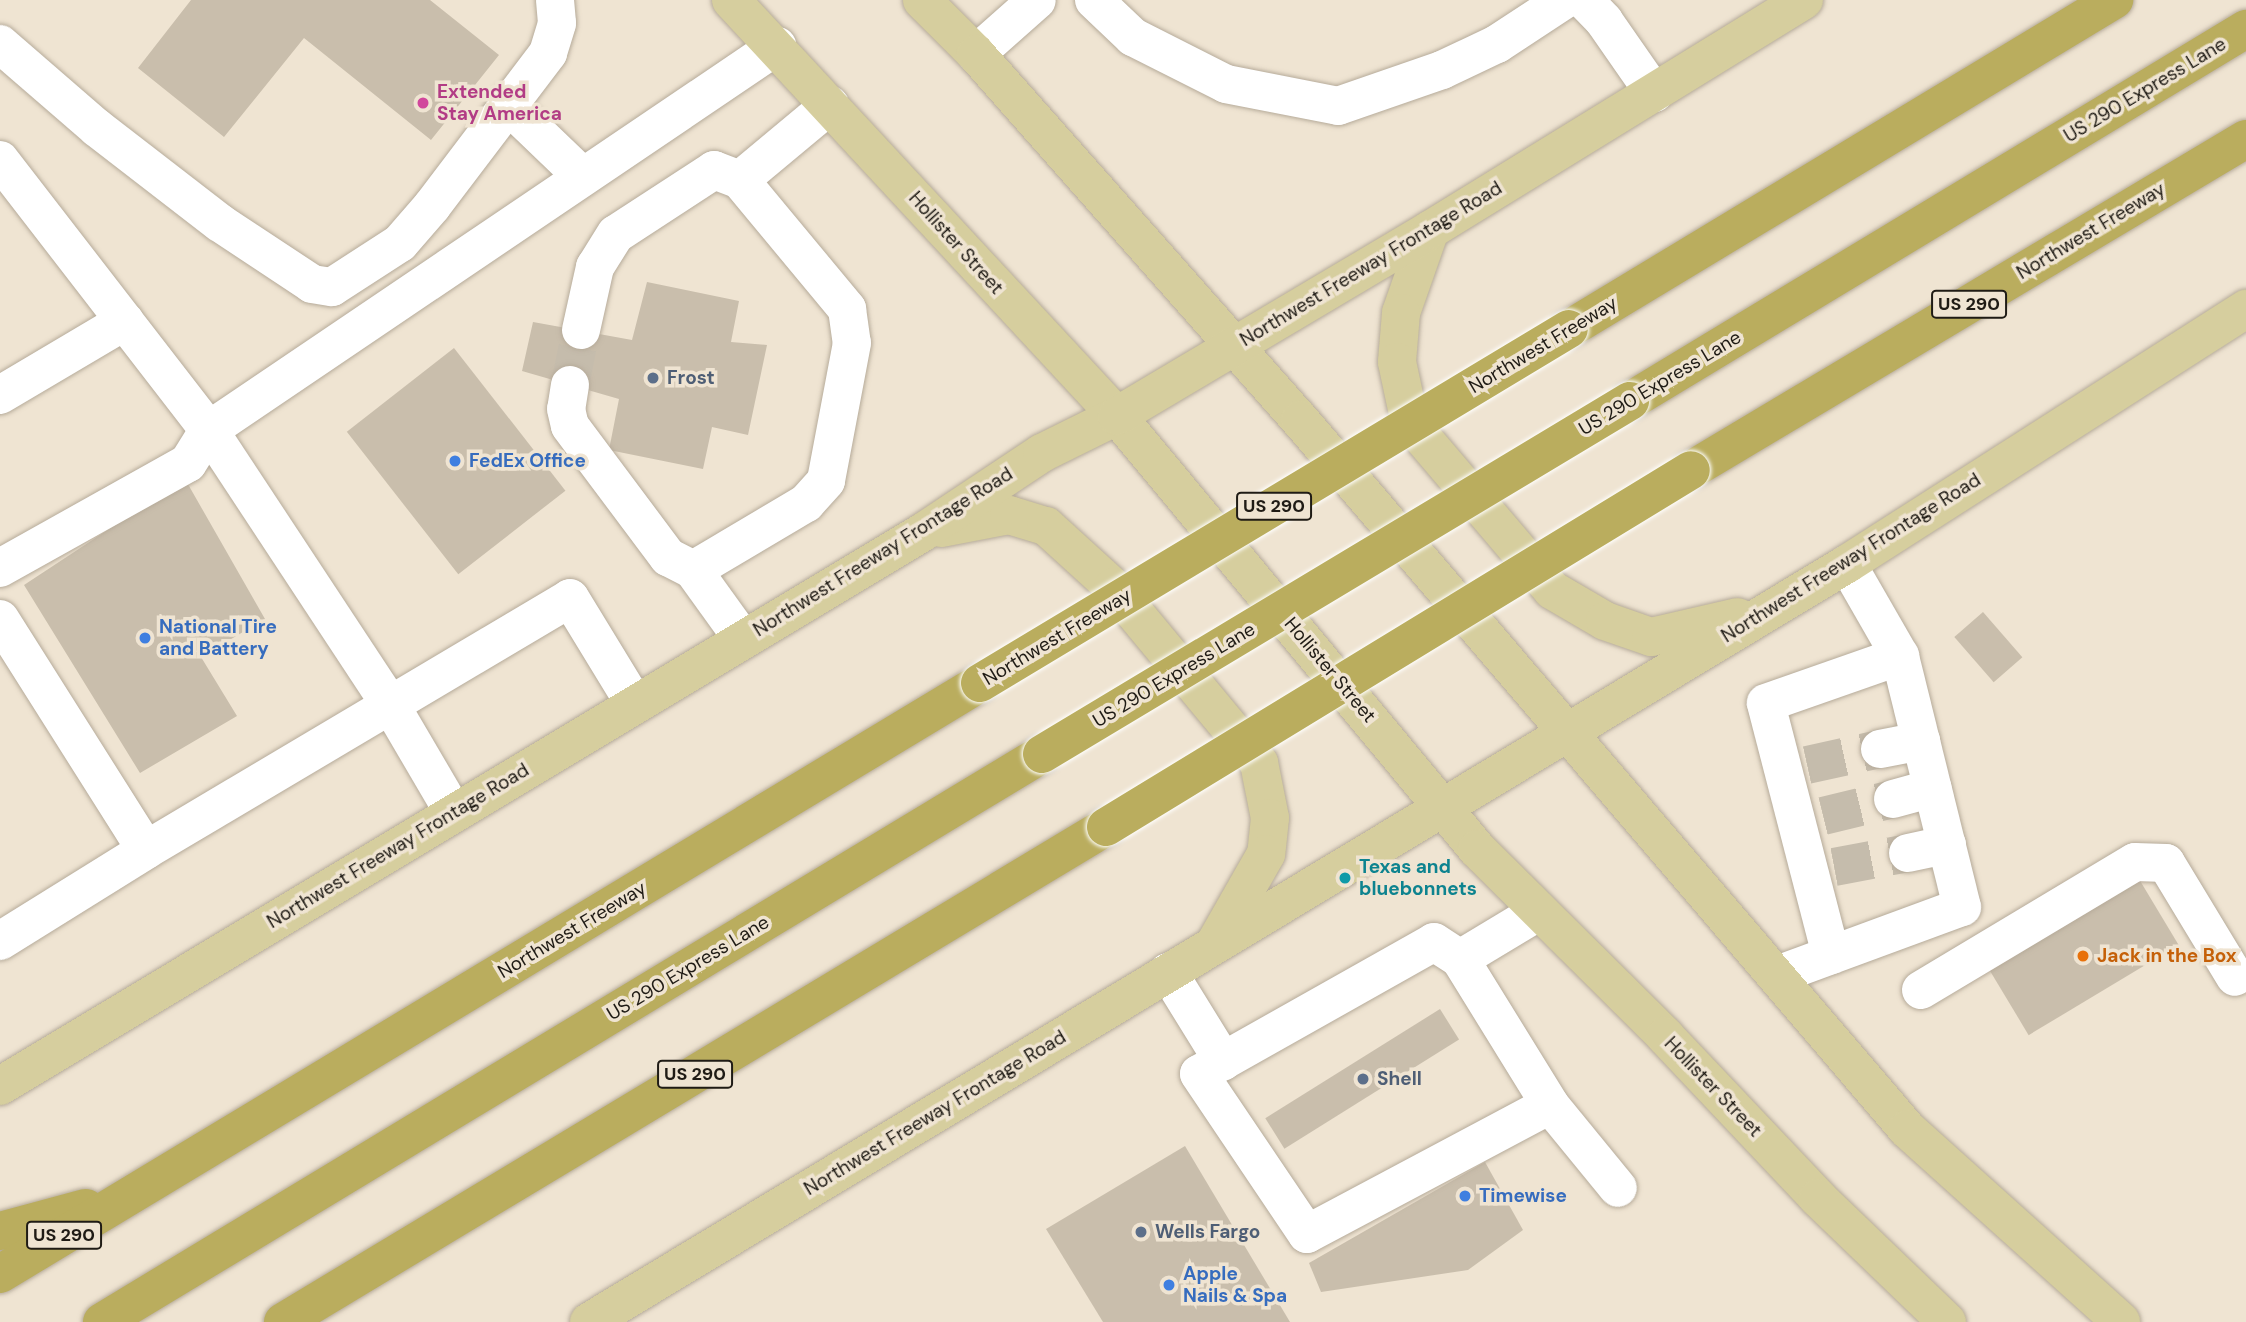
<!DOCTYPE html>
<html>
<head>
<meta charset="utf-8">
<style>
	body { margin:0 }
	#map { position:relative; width:2246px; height:1322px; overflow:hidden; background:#efe4d2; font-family:"DM Sans",sans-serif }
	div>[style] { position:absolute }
	.building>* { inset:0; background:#c9beac; transform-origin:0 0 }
	.minor-tunnel>* { height:38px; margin-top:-19px; transform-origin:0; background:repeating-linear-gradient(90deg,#c5bcac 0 38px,transparent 0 57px) }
	.roads { filter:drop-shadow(0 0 2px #b6ab9a) drop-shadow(0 0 2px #b6ab9a) }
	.minor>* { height:38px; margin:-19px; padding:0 19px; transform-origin:19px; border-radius:19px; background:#fff }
	.major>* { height:38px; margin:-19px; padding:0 19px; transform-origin:19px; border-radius:19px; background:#d6ce9e }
	.highway>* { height:38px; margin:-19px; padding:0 19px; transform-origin:19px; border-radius:19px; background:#baad5e }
	.bridges { filter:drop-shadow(0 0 2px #fff) drop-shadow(0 0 2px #fff) }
	.highway-bridge>* { height:38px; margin:-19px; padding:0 19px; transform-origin:19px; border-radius:19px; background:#baad5e }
	.dots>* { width:19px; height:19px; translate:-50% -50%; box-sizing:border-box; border:4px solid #efe4d2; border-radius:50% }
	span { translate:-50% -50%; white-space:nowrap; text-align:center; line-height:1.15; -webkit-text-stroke:7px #efe4d2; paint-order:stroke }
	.shield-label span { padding:2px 5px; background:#efe4d2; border:2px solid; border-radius:5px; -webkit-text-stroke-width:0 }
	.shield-label { font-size:18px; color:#1f1b15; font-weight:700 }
	.street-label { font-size:19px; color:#1f1b15 }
	.hotel-label { font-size:19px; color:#b23c85; font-weight:700 }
	.left { translate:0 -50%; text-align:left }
	.service-label { font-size:19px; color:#4e5e75; font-weight:700 }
	.shop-label { font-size:19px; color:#366cbe; font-weight:700 }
	.culture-label { font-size:19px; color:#0d838f; font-weight:700 }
	.food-label { font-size:19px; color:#c56008; font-weight:700 }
</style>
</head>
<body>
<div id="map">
	<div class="building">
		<i style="clip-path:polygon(191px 0,430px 0,499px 55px,431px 140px,304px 38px,224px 137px,138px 68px)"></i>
		<i style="clip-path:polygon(647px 282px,739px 301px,731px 342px,767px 345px,748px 435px,712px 427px,703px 469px,609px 450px,619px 399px,522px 371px,533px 322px,632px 340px)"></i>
		<i style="left:454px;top:348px;width:181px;height:136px;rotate:52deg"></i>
		<i style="clip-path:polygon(185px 479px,265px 619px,201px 657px,237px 716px,140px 773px,24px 585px)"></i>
		<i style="left:1983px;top:612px;width:60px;height:38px;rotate:49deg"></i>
		<i style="left:2139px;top:879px;width:77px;height:175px;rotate:59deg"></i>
		<i style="left:1440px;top:1009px;width:36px;height:206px;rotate:58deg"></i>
		<i style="clip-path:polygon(1185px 1146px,1290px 1322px,1103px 1322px,1046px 1229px)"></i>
		<i style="clip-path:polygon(1485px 1162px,1523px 1230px,1468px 1270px,1321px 1292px,1309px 1263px)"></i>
	</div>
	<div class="minor-tunnel">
		<i style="left:570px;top:385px;width:56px;rotate:-78.7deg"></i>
		<i style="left:1807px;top:765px;width:75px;rotate:-12.4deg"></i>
		<i style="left:1823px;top:816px;width:72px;rotate:-13.7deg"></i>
		<i style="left:1834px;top:867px;width:75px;rotate:-10.7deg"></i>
	</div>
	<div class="roads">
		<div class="minor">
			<i style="left:1094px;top:0;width:54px;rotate:43.5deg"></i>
			<i style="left:1133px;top:37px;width:104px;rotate:26.8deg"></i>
			<i style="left:1226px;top:84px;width:114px;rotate:11.1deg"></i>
			<i style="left:1338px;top:106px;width:110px;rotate:-19.1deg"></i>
			<i style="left:1442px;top:70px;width:61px;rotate:-25.3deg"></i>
			<i style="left:1497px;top:44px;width:80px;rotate:-33.3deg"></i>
			<i style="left:1584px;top:0;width:29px;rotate:46deg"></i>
			<i style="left:1604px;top:21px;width:88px;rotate:55.2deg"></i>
			<i style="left:0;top:44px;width:128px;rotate:40.9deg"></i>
			<i style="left:97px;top:128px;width:155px;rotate:37.7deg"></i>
			<i style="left:220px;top:223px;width:110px;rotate:33.5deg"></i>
			<i style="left:312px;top:284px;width:20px;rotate:9deg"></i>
			<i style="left:332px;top:287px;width:81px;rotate:-32.9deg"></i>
			<i style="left:400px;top:243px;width:49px;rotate:-49.1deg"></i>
			<i style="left:432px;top:206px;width:192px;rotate:-52.8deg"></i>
			<i style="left:548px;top:53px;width:31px;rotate:-73deg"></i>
			<i style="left:557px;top:23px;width:23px;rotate:-95deg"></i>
			<i style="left:976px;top:54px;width:81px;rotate:-41.5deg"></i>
			<i style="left:507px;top:104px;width:105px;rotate:43.8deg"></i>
			<i style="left:0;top:160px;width:341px;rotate:52.3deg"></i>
			<i style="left:209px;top:430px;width:328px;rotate:56.6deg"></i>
			<i style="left:390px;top:704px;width:126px;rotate:59.6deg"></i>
			<i style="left:740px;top:180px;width:117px;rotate:-39.8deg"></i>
			<i style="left:581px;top:330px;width:65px;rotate:-77.5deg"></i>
			<i style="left:595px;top:267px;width:39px;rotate:-58deg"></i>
			<i style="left:616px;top:234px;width:117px;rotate:-33.1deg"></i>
			<i style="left:714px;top:170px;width:28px;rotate:21deg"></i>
			<i style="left:740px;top:180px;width:168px;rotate:50.3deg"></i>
			<i style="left:847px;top:309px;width:34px;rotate:82deg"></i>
			<i style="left:852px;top:343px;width:140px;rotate:100.7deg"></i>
			<i style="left:826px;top:481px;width:30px;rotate:132deg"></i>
			<i style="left:806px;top:503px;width:131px;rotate:149.3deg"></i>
			<i style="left:570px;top:385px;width:24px;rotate:99deg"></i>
			<i style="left:566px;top:409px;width:17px;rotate:77deg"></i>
			<i style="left:570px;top:426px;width:164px;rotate:53.2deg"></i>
			<i style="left:668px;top:557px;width:28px;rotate:27deg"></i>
			<i style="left:693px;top:570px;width:84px;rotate:54.2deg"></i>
			<i style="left:0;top:395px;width:145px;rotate:-30.6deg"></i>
			<i style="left:0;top:568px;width:215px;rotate:-29.2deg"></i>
			<i style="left:188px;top:463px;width:39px;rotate:-58deg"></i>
			<i style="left:209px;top:430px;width:686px;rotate:-34.06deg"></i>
			<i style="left:0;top:619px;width:273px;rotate:57.7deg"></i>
			<i style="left:146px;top:850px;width:493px;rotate:-30.7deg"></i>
			<i style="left:570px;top:598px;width:123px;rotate:58.6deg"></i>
			<i style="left:1880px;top:749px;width:42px;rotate:-11deg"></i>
			<i style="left:1893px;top:799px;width:41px;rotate:-15.4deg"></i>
			<i style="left:1908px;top:853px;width:40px;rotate:-12deg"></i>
			<i style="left:0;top:941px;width:172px;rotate:-31.9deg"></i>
			<i style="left:1831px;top:955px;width:260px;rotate:-104.5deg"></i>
			<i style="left:1766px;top:703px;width:142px;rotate:-19.3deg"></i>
			<i style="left:1460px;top:959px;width:91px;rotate:-31.1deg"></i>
			<i style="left:1168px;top:972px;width:105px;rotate:58.3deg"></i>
			<i style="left:1223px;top:1061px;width:242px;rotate:-29.4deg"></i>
			<i style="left:1434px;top:942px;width:31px;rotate:33deg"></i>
			<i style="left:1460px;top:959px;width:172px;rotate:58.3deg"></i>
			<i style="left:1550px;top:1105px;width:107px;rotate:50.7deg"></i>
			<i style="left:1777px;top:975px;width:197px;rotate:-20.2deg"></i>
			<i style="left:1962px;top:907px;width:259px;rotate:-103.9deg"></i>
			<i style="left:1900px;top:656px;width:106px;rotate:-119.9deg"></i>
			<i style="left:1921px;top:990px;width:249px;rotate:-30.9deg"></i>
			<i style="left:2135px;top:862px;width:31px;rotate:2deg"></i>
			<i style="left:2166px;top:863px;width:133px;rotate:58.8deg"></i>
			<i style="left:1223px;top:1061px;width:27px;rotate:152deg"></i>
			<i style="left:1199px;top:1074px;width:193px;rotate:56deg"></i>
			<i style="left:1307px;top:1234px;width:275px;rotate:-28deg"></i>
		</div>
		<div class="major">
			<i style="left:731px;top:0;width:567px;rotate:47.14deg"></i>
			<i style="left:1117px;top:416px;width:563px;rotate:50.26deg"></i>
			<i style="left:1477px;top:849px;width:265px;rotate:44.8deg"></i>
			<i style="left:1665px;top:1036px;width:223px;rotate:46.6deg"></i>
			<i style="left:1818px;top:1198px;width:179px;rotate:43.9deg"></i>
			<i style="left:922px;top:0;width:76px;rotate:45deg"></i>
			<i style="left:976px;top:54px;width:489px;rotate:48.5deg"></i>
			<i style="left:1300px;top:420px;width:933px;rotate:49.43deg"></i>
			<i style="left:1907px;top:1129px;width:288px;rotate:42deg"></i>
			<i style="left:1430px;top:230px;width:88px;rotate:109.3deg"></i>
			<i style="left:1401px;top:313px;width:49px;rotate:94.7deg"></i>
			<i style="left:1397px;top:362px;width:62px;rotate:78deg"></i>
			<i style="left:1410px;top:423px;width:219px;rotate:49.6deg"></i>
			<i style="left:1552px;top:590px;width:61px;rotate:30.3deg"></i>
			<i style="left:1605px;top:621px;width:49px;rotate:19.2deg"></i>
			<i style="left:1651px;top:637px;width:89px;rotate:-12.9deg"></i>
			<i style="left:941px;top:528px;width:69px;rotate:-10.8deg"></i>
			<i style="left:1009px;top:515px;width:39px;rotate:17deg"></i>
			<i style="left:1046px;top:526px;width:91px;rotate:42.3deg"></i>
			<i style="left:1113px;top:587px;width:229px;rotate:50.3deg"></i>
			<i style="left:1259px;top:763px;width:56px;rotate:78.7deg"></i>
			<i style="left:1270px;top:818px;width:36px;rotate:96deg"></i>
			<i style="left:1266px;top:854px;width:99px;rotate:119.7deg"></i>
			<i style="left:0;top:1086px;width:1076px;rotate:-30.97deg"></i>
			<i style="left:923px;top:532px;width:143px;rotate:-33.6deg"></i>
			<i style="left:1042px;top:453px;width:84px;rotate:-26.3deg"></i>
			<i style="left:1117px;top:416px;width:364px;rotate:-30.7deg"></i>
			<i style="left:1430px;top:230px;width:439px;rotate:-31.6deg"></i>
			<i style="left:589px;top:1322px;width:1469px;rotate:-31.07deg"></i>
			<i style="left:1847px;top:564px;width:474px;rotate:-32.6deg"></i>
		</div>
		<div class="highway">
			<i style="left:1569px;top:329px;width:637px;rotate:-31.12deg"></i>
			<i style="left:1630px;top:401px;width:720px;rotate:-31.13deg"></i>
			<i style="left:1691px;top:470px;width:646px;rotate:-30.81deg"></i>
			<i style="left:0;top:1231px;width:89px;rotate:-15deg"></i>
			<i style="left:0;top:1274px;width:1144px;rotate:-31.09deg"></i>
			<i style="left:102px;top:1322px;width:1098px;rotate:-31.14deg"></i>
			<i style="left:283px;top:1322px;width:960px;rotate:-31.03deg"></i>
		</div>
	</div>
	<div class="bridges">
		<div class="highway-bridge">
			<i style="left:980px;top:683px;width:687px;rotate:-31.01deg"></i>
			<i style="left:1042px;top:754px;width:686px;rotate:-30.98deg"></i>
			<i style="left:1106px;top:827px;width:685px;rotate:-31.39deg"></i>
		</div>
	</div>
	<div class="dots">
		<i style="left:423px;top:103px;background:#d1479c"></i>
		<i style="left:653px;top:378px;background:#5c6f8a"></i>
		<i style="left:455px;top:461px;background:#3f7fe0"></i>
		<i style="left:145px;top:638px;background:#3f7fe0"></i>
		<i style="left:1345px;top:878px;background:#0f9aa8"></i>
		<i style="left:2083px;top:956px;background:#e8710a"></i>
		<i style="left:1363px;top:1079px;background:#5c6f8a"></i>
		<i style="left:1465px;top:1196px;background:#3f7fe0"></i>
		<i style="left:1141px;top:1232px;background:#5c6f8a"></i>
		<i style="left:1169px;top:1285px;background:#3f7fe0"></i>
	</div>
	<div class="shield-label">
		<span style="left:1969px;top:304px">US 290</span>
		<span style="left:1274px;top:506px">US 290</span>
		<span style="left:695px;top:1074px">US 290</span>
		<span style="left:64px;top:1235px">US 290</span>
	</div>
	<div class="street-label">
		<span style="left:2145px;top:90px;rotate:-31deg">US 290 Express Lane</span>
		<span style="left:2091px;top:231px;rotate:-31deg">Northwest Freeway</span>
		<span style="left:956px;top:243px;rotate:48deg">Hollister Street</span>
		<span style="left:1371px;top:264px;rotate:-31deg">Northwest Freeway Frontage Road</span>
		<span style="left:1543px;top:345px;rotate:-31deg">Northwest Freeway</span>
		<span style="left:1660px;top:383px;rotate:-31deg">US 290 Express Lane</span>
		<span style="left:883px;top:552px;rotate:-32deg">Northwest Freeway Frontage Road</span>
		<span style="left:1851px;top:558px;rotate:-32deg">Northwest Freeway Frontage Road</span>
		<span style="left:1057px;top:637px;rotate:-31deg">Northwest Freeway</span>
		<span style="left:1330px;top:670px;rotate:50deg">Hollister Street</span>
		<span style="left:1174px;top:675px;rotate:-31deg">US 290 Express Lane</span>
		<span style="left:398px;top:846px;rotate:-31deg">Northwest Freeway Frontage Road</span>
		<span style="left:572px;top:930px;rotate:-31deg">Northwest Freeway</span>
		<span style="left:688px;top:968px;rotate:-31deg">US 290 Express Lane</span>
		<span style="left:1713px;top:1087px;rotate:46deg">Hollister Street</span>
		<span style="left:935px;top:1113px;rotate:-31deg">Northwest Freeway Frontage Road</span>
	</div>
	<div class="hotel-label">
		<span class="left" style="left:437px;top:103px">Extended<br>Stay America</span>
	</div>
	<div class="service-label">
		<span class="left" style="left:667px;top:378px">Frost</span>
		<span class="left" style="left:1377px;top:1079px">Shell</span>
		<span class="left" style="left:1155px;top:1232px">Wells Fargo</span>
	</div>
	<div class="shop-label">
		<span class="left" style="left:469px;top:461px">FedEx Office</span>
		<span class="left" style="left:159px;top:638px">National Tire<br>and Battery</span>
		<span class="left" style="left:1479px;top:1196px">Timewise</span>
		<span class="left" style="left:1183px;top:1285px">Apple<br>Nails &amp; Spa</span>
	</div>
	<div class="culture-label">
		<span class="left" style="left:1359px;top:878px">Texas and<br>bluebonnets</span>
	</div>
	<div class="food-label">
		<span class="left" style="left:2097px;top:956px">Jack in the Box</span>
	</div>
</div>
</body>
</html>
